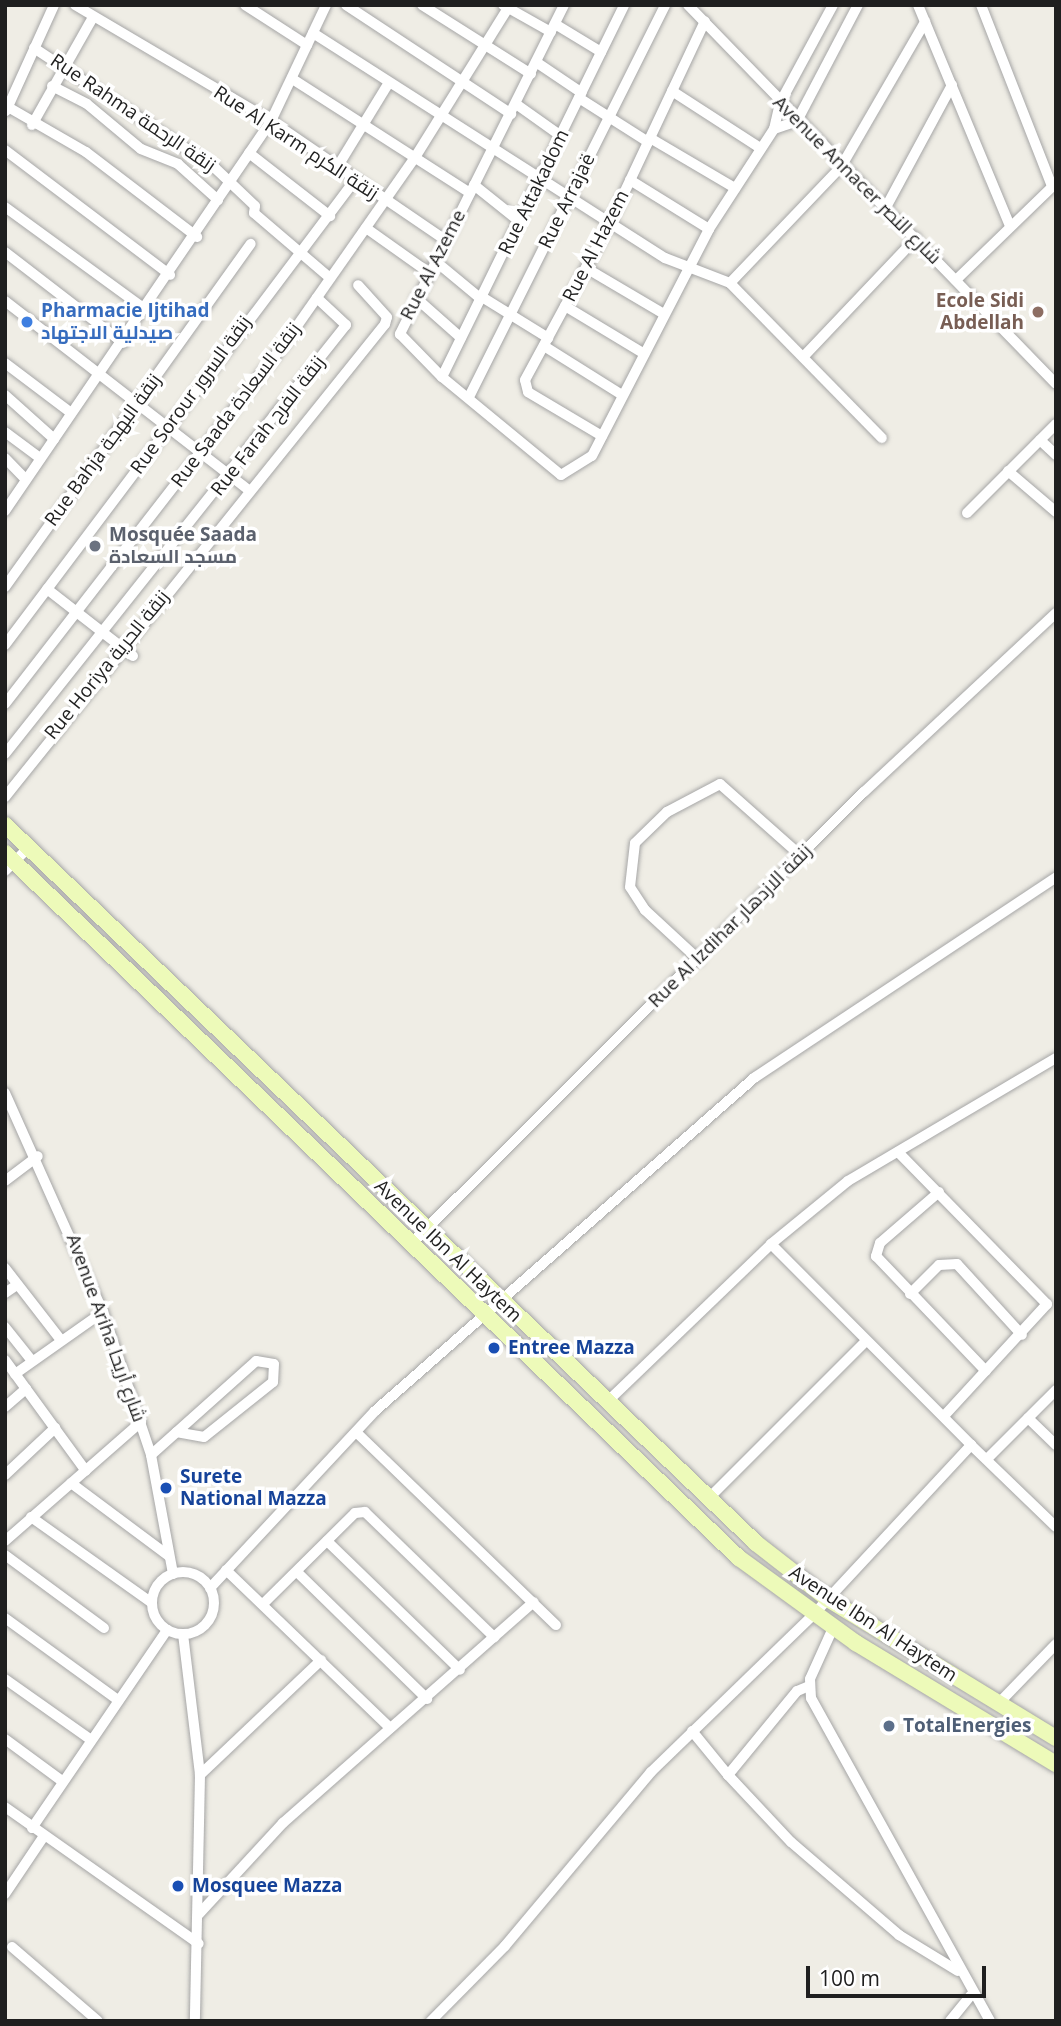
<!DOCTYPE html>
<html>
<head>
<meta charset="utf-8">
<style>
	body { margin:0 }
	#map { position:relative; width:1061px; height:2026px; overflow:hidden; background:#efede5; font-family:"Open Sans",Cairo,sans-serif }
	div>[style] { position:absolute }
	.roads { filter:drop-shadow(0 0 2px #a6a6a6) drop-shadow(0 0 2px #a6a6a6) }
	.street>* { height:10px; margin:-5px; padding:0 5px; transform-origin:5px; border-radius:5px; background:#fff }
	.street>.ring { margin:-5px; padding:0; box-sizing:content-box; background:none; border:10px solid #fff; border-radius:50% }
	.secondary>* { height:16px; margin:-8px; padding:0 8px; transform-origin:8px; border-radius:8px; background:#edfab9 }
	.dots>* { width:19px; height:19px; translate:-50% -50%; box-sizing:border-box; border:4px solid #fff; border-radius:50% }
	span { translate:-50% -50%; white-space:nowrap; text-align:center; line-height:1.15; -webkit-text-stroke:7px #fff; paint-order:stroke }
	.street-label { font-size:19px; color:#1f1f1f }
	.education-label { font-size:19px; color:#785e54; font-weight:700 }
	.right { translate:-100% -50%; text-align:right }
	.shop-label { font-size:19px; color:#366cbe; font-weight:700 }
	.left { translate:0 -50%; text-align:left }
	.worship-label { font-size:19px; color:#5b616d; font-weight:700 }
	.transit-label { font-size:19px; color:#164399; font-weight:700 }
	.service-label { font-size:19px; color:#4e5e75; font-weight:700 }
	.frame { position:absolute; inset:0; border:7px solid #1f1f1f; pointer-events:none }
	.scale { position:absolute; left:806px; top:1966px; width:180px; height:32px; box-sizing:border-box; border:4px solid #1f1f1f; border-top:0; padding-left:9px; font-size:21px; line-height:24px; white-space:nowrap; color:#1f1f1f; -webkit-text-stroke:5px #fff; paint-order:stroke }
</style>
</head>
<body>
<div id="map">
	<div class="roads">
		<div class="street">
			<i style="left:75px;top:5px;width:228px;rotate:30.6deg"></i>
			<i style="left:271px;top:121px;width:209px;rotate:34.3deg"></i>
			<i style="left:245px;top:5px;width:74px;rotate:32.8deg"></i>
			<i style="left:346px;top:5px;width:198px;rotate:33.4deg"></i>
			<i style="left:422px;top:5px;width:129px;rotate:32.3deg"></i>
			<i style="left:503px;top:5px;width:55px;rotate:29.4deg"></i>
			<i style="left:564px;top:5px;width:368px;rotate:116.5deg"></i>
			<i style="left:400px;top:334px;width:60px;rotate:45.7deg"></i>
			<i style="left:442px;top:377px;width:154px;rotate:39.5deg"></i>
			<i style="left:561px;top:475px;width:36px;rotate:-32deg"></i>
			<i style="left:592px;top:456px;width:255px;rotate:-62.7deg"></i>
			<i style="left:709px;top:229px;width:119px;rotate:-57deg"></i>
			<i style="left:774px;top:129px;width:27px;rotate:-77deg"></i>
			<i style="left:780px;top:103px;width:111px;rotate:-61.6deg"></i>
			<i style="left:688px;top:5px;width:528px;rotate:45.84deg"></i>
			<i style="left:918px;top:5px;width:239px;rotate:67.4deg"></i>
			<i style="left:981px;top:5px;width:194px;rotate:68.6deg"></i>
			<i style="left:555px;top:24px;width:54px;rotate:31.3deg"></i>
			<i style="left:313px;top:33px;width:418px;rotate:32.6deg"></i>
			<i style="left:665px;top:258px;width:70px;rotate:21deg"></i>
			<i style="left:730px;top:283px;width:217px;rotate:45.6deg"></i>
			<i style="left:34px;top:48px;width:217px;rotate:33.5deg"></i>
			<i style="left:215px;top:168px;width:55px;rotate:43.5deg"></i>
			<i style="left:255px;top:206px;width:7px;rotate:98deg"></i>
			<i style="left:254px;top:213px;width:100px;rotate:40.5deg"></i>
			<i style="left:536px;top:62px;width:55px;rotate:34deg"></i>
			<i style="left:294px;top:80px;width:209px;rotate:32.7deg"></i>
			<i style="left:52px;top:86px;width:39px;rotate:27deg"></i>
			<i style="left:87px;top:104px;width:70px;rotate:39.8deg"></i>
			<i style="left:141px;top:149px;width:40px;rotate:22deg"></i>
			<i style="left:178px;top:164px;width:54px;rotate:42deg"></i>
			<i style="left:672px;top:91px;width:105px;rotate:32.9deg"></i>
			<i style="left:579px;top:98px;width:82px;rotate:32.5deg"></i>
			<i style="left:516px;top:104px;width:55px;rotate:35.4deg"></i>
			<i style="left:8px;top:107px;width:90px;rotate:30deg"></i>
			<i style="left:86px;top:152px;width:140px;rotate:37.4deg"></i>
			<i style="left:6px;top:111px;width:116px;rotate:-65.6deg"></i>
			<i style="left:32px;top:125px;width:124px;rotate:-60.5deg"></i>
			<i style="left:774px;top:129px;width:24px;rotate:-19deg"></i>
			<i style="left:797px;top:121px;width:131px;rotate:-62.3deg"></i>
			<i style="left:650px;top:138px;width:99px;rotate:30.5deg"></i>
			<i style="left:5px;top:150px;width:207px;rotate:37.1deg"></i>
			<i style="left:249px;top:153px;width:103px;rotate:37.9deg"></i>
			<i style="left:336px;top:169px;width:100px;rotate:-58.5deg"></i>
			<i style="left:630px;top:180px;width:93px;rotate:31.8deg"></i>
			<i style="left:474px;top:185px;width:58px;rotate:38.7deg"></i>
			<i style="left:5px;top:207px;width:173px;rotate:36.1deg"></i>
			<i style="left:885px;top:209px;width:141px;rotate:-61.6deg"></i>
			<i style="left:366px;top:228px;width:76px;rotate:35.4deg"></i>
			<i style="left:5px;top:252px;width:149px;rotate:37.6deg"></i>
			<i style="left:434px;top:260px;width:61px;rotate:39.7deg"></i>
			<i style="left:586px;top:268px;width:91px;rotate:30.5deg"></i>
			<i style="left:956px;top:280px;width:139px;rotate:-44.1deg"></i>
			<i style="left:730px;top:283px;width:161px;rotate:-46.3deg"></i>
			<i style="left:841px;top:167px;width:168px;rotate:-59.9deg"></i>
			<i style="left:482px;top:297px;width:78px;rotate:31.8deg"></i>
			<i style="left:416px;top:298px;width:60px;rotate:41.6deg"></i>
			<i style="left:5px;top:301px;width:309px;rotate:37.8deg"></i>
			<i style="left:565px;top:306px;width:91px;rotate:31.1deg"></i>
			<i style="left:544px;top:346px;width:92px;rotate:32.1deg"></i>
			<i style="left:806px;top:354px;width:160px;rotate:-46.5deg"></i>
			<i style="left:5px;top:363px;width:83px;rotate:37.1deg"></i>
			<i style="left:442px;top:377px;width:414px;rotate:-63.9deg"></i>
			<i style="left:5px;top:395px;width:66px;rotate:41.9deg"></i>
			<i style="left:469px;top:397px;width:438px;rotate:-63.4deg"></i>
			<i style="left:5px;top:432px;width:44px;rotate:36.6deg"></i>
			<i style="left:602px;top:436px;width:86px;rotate:-149.3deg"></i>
			<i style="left:528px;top:392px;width:12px;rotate:-104deg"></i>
			<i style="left:525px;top:380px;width:179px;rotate:-61.6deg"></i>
			<i style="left:610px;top:223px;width:223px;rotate:-64.8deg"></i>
			<i style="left:1040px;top:440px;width:22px;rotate:43deg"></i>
			<i style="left:5px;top:458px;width:30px;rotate:46deg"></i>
			<i style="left:1008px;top:471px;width:63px;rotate:40.5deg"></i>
			<i style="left:5px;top:511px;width:472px;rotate:-55.7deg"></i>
			<i style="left:271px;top:121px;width:128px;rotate:-64.6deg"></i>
			<i style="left:967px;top:513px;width:126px;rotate:-45deg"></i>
			<i style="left:5px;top:587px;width:422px;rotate:-54.4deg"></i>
			<i style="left:47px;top:589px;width:109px;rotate:37.9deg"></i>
			<i style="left:5px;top:645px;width:582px;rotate:-53.03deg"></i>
			<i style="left:5px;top:704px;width:465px;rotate:-52.2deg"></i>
			<i style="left:290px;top:336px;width:216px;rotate:-55deg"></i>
			<i style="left:414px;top:159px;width:181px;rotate:-58.1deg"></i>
			<i style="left:5px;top:754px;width:548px;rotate:-51.52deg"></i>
			<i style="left:346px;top:325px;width:40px;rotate:-137deg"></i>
			<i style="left:5px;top:797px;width:607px;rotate:-51.22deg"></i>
			<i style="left:385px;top:324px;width:7px;rotate:-74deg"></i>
			<i style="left:387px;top:317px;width:43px;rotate:-132.2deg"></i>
			<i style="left:5px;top:871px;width:34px;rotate:-45deg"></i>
			<i style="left:699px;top:960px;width:74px;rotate:-137.2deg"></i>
			<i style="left:645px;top:910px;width:27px;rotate:-123deg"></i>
			<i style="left:630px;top:887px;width:44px;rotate:-83.5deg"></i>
			<i style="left:635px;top:843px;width:45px;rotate:-44.1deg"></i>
			<i style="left:667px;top:812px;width:60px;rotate:-27.8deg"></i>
			<i style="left:720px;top:784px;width:107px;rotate:41.6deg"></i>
			<i style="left:5px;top:1093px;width:240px;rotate:65.9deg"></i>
			<i style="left:103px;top:1312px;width:151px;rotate:71.4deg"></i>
			<i style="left:151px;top:1455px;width:121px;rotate:79.5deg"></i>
			<i style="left:898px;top:1152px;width:213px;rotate:45.6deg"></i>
			<i style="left:1047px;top:1304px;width:152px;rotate:132.6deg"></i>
			<i style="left:5px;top:1181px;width:41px;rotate:-37.1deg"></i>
			<i style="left:939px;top:1192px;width:78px;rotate:139.2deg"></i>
			<i style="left:880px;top:1243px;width:14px;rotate:107deg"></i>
			<i style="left:876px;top:1256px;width:159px;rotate:46.3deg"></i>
			<i style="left:771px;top:1244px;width:284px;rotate:45.1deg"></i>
			<i style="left:410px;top:1245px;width:641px;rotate:-44.94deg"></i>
			<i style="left:864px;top:792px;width:262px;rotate:-43deg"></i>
			<i style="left:5px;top:1268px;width:90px;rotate:52.2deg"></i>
			<i style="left:5px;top:1293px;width:14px;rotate:-34deg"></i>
			<i style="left:910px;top:1294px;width:41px;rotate:-45deg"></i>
			<i style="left:939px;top:1265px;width:18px;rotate:-3deg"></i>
			<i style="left:957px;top:1264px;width:96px;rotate:47.5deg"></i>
			<i style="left:5px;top:1327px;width:43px;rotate:51.5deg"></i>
			<i style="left:5px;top:1360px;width:137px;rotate:53.9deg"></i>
			<i style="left:15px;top:1374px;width:108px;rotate:-35.2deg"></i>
			<i style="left:606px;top:1403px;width:229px;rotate:-43.9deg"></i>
			<i style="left:771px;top:1244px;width:99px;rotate:-39.3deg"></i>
			<i style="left:848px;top:1181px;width:242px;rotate:-30.6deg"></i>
			<i style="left:5px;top:1407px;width:28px;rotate:-41deg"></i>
			<i style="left:1028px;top:1418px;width:39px;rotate:44deg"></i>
			<i style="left:356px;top:1432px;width:278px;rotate:44deg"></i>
			<i style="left:151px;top:1455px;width:141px;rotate:-41.8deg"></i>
			<i style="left:256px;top:1361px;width:18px;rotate:9deg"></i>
			<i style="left:274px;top:1364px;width:18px;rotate:93deg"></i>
			<i style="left:273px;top:1382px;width:88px;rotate:141.4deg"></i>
			<i style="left:204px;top:1437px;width:28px;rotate:-170deg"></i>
			<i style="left:987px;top:1459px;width:98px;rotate:-45deg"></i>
			<i style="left:5px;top:1475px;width:69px;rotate:-43.2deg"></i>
			<i style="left:71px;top:1483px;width:122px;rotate:36.7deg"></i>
			<i style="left:707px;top:1500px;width:223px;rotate:-45deg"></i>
			<i style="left:31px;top:1517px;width:148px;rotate:35.4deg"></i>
			<i style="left:5px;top:1541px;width:181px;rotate:-41.2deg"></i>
			<i style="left:327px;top:1541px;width:185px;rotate:44.1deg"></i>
			<i style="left:5px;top:1555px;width:123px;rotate:36.4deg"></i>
			<i style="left:226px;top:1570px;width:228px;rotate:43.9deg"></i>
			<i style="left:297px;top:1572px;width:182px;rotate:44.3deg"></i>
			<i class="ring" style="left:152px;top:1572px;width:52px;height:52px"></i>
			<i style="left:210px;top:1588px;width:242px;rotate:-47deg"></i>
			<i style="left:375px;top:1411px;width:505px;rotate:-41.3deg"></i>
			<i style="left:754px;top:1078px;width:363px;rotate:-33.6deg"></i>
			<i style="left:263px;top:1604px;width:129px;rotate:-44.7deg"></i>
			<i style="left:355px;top:1513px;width:10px;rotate:-6deg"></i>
			<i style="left:365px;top:1512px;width:180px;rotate:44.1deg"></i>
			<i style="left:5px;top:1618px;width:140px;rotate:36deg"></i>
			<i style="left:833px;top:1628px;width:56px;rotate:114.3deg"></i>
			<i style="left:810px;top:1679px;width:19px;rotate:87deg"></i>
			<i style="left:811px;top:1698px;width:369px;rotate:61deg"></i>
			<i style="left:183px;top:1634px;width:142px;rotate:83.1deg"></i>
			<i style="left:200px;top:1775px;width:246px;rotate:91.2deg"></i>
			<i style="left:5px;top:1679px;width:105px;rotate:35.3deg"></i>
			<i style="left:809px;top:1686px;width:13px;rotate:157deg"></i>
			<i style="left:797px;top:1691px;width:109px;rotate:129.4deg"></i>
			<i style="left:728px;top:1775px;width:92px;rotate:46.8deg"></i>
			<i style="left:791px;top:1842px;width:143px;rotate:40.7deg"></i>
			<i style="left:899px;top:1935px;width:69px;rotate:31.4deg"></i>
			<i style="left:998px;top:1704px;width:83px;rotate:-46deg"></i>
			<i style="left:692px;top:1731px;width:57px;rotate:50.7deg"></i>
			<i style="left:5px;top:1739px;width:71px;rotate:36.4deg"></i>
			<i style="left:200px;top:1775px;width:167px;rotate:-43.5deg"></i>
			<i style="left:5px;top:1807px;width:237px;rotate:35.2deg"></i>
			<i style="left:32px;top:1828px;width:240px;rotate:-55.7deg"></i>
			<i style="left:5px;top:1894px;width:70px;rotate:-56.1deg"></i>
			<i style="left:199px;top:1914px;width:124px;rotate:-47.3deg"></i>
			<i style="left:283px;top:1823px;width:334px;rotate:-41.4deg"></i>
			<i style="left:12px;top:1947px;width:113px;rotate:40.7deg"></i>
			<i style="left:431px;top:2021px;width:105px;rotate:-45.4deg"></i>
			<i style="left:505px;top:1946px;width:227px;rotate:-50deg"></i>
			<i style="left:651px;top:1772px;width:227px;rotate:-44.1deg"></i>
			<i style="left:814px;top:1614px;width:231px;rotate:-47.1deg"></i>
			<i style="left:971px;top:1445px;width:118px;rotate:44deg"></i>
			<i style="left:950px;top:2021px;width:33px;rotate:-51deg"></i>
		</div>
		<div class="secondary">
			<i style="left:5px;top:825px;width:1039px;rotate:43.71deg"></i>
			<i style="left:756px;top:1543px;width:91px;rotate:37.9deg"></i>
			<i style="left:828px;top:1599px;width:267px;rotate:31.4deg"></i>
			<i style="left:5px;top:853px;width:1018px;rotate:43.85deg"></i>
			<i style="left:739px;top:1558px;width:145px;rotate:36deg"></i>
			<i style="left:856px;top:1643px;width:234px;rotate:31.2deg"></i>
		</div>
	</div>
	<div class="dots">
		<i style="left:1038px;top:312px;background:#8d6e63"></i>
		<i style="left:27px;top:322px;background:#3f7fe0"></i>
		<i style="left:95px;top:546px;background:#6b7280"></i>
		<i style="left:494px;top:1348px;background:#1a4fb4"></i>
		<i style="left:166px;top:1488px;background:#1a4fb4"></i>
		<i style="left:889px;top:1726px;background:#5c6f8a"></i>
		<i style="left:178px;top:1886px;background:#1a4fb4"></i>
	</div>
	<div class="street-label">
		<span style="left:133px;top:113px;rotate:34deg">Rue Rahma زنقة الرحمة</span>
		<span style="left:296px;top:143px;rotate:33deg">Rue Al Karm زنقة الكرم</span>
		<span style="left:857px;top:180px;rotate:45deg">Avenue Annacer شارع النصر</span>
		<span style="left:534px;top:192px;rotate:-64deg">Rue Attakadom</span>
		<span style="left:567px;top:201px;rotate:-64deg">Rue Arrajaë</span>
		<span style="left:596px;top:246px;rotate:-63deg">Rue Al Hazem</span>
		<span style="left:433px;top:265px;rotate:-63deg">Rue Al Azeme</span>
		<span style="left:191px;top:395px;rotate:-54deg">Rue Sorour زنقة السرور</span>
		<span style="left:236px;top:405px;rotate:-53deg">Rue Saada زنقة السعادة</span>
		<span style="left:268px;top:426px;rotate:-52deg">Rue Farah زنقة الفرح</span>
		<span style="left:103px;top:450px;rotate:-54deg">Rue Bahja زنقة البهجة</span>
		<span style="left:107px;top:665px;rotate:-51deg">Rue Horiya زنقة الحرية</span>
		<span style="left:730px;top:926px;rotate:-45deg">Rue Al Izdihar زنقة الازدهار</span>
		<span style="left:448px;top:1251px;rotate:44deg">Avenue Ibn Al Haytem</span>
		<span style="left:106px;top:1328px;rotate:70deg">Avenue Ariha شارع أريحا</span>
		<span style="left:873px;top:1624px;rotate:33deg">Avenue Ibn Al Haytem</span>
	</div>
	<div class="education-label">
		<span class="right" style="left:1024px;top:312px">Ecole Sidi<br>Abdellah</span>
	</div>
	<div class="shop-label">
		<span class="left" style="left:41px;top:322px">Pharmacie Ijtihad<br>صيدلية الاجتهاد</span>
	</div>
	<div class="worship-label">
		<span class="left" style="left:109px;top:546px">Mosquée Saada<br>مسجد السعادة</span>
	</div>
	<div class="transit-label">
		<span class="left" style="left:508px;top:1348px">Entree Mazza</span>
		<span class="left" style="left:180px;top:1488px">Surete<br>National Mazza</span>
		<span class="left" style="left:192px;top:1886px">Mosquee Mazza</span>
	</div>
	<div class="service-label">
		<span class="left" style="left:903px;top:1726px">TotalEnergies</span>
	</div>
	<div class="frame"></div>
	<div class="scale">100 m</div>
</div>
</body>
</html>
